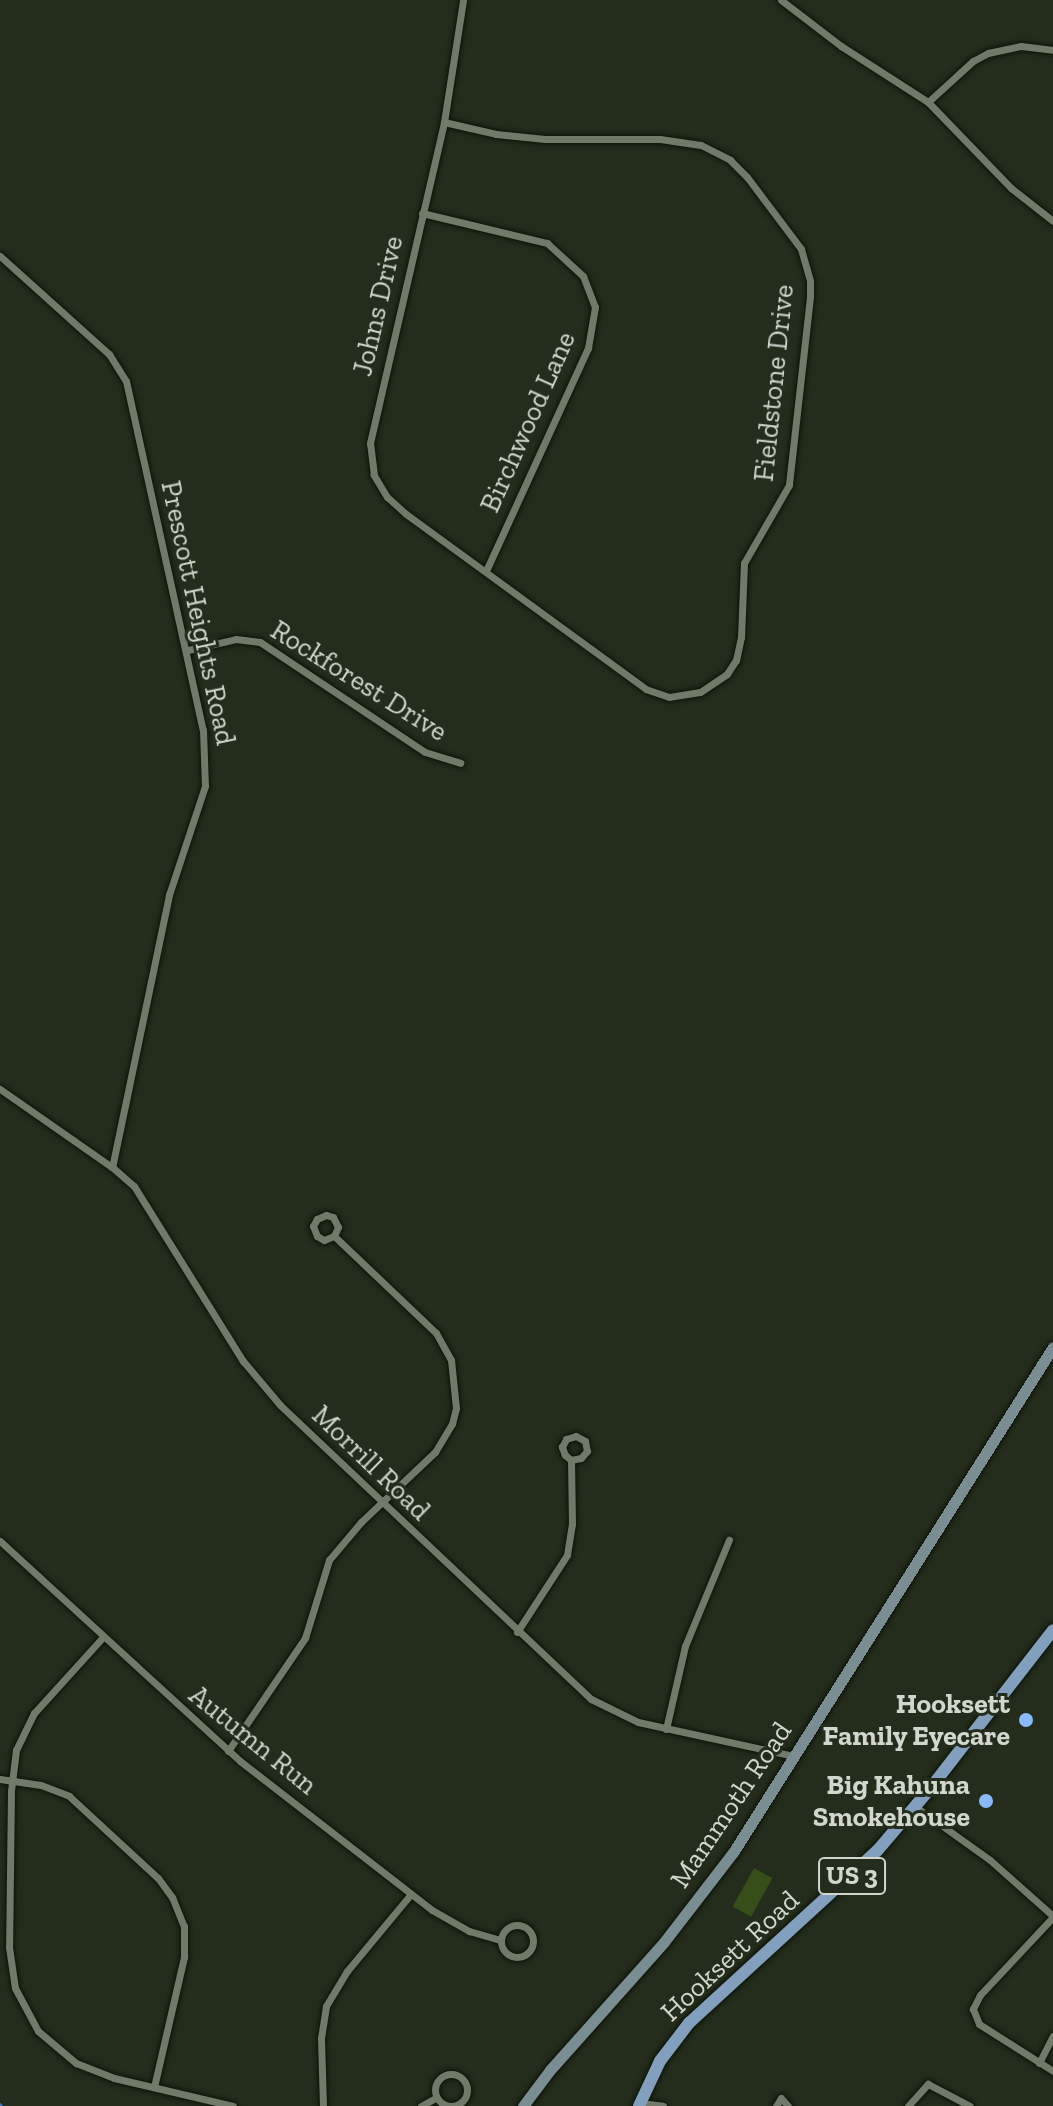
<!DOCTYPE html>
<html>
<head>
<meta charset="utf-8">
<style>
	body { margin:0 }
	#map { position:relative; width:1053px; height:2106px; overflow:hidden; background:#242c1c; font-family:"Zilla Slab",serif }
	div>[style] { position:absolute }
	.green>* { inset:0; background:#364e17; transform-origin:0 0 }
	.stream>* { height:2px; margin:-1px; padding:0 1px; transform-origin:1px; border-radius:1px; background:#4779c0 }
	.roads { filter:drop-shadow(0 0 2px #0d1406) drop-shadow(0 0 2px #0d1406) }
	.minor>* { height:7px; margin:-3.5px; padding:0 3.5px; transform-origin:3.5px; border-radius:3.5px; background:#717a68 }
	.minor>.ring { margin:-3.5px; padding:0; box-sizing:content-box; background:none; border:7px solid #717a68; border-radius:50% }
	.secondary>* { height:11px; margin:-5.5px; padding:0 5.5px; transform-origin:5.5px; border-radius:5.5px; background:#798d93 }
	.primary>* { height:12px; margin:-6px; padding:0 6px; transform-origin:6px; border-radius:6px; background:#82a0be }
	.dots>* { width:22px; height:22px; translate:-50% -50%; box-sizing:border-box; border:4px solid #242c1c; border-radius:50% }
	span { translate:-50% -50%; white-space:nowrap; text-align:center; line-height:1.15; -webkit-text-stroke:6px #242c1c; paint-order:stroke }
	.shield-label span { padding:2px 6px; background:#242c1c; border:2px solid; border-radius:6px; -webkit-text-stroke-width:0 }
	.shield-label { font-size:26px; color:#d2d7cd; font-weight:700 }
	.street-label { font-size:28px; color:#d2d7cd }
	.poi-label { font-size:28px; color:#d2d7cd; font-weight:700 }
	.right { translate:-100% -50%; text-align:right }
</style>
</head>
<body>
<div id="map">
	<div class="green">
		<i style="left:754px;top:1868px;width:21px;height:44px;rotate:29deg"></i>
	</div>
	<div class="stream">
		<i style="left:0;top:2104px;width:3px;rotate:45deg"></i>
	</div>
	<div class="roads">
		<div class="minor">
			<i style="left:781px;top:0;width:76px;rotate:37.5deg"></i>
			<i style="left:841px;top:46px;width:103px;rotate:32.8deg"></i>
			<i style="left:928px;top:102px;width:120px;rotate:46deg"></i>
			<i style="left:1011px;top:188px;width:53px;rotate:38.2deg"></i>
			<i style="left:928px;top:102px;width:61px;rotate:-42.3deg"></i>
			<i style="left:973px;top:61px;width:17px;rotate:-28deg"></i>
			<i style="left:988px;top:53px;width:34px;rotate:-12deg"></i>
			<i style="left:1021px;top:46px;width:32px;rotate:7deg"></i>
			<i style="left:444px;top:122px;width:53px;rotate:13deg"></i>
			<i style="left:496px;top:134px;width:49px;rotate:5.8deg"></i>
			<i style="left:545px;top:139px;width:115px"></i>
			<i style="left:660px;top:139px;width:41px;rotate:8.3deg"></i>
			<i style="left:701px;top:145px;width:33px;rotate:27deg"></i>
			<i style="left:730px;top:160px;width:24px;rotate:45deg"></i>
			<i style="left:747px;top:177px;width:90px;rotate:53.1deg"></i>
			<i style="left:801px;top:249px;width:33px;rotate:74deg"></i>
			<i style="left:810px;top:281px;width:16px;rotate:90deg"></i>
			<i style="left:810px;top:297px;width:189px;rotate:96.4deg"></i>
			<i style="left:789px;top:485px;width:90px;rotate:120deg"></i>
			<i style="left:744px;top:563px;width:74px;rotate:92.3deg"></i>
			<i style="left:741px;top:637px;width:24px;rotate:102deg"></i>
			<i style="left:736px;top:660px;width:17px;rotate:123deg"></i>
			<i style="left:727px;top:674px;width:32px;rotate:146deg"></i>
			<i style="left:700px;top:692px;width:31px;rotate:171deg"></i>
			<i style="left:669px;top:697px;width:24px;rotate:-161deg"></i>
			<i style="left:646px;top:689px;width:297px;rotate:-143.9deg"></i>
			<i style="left:406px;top:514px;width:25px;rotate:-138deg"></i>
			<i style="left:387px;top:497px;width:26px;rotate:-121deg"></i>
			<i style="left:374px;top:475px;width:32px;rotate:-97deg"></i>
			<i style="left:370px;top:443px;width:329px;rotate:-77deg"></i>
			<i style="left:444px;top:122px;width:123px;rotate:-81.1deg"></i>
			<i style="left:422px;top:213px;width:129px;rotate:13.5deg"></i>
			<i style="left:547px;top:243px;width:49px;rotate:42.5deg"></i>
			<i style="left:583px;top:276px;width:33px;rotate:69deg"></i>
			<i style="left:595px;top:307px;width:42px;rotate:99.7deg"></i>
			<i style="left:588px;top:348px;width:245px;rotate:114.6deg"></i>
			<i style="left:0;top:256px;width:147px;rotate:42deg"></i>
			<i style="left:109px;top:354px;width:32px;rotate:58deg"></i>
			<i style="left:126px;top:381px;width:357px;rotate:77.6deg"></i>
			<i style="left:203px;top:730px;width:56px;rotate:88deg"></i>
			<i style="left:205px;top:786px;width:115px;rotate:108.3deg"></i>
			<i style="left:169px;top:895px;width:278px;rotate:101.8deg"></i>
			<i style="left:188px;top:650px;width:49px;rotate:-12.9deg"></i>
			<i style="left:236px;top:639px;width:24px;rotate:7deg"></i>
			<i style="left:260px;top:642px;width:198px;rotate:33.7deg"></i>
			<i style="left:425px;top:752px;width:37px;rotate:17deg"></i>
			<i style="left:0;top:1089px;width:136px;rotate:34.9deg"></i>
			<i style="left:112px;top:1167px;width:29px;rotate:41deg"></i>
			<i style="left:134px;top:1186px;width:206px;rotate:58.1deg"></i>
			<i style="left:243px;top:1361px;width:57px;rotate:49.9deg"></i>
			<i style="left:280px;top:1405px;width:428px;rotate:43.4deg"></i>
			<i style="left:591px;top:1699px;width:52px;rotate:26.1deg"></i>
			<i style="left:638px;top:1722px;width:160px;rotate:12.3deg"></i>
			<i style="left:0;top:1541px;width:326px;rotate:42.5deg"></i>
			<i style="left:240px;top:1761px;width:243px;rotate:37.8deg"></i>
			<i style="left:432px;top:1910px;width:43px;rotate:29.6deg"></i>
			<i style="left:469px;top:1931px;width:33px;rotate:16deg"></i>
			<i style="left:517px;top:1632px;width:92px;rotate:-57deg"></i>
			<i style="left:567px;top:1555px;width:31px;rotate:-81deg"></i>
			<i style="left:572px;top:1524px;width:64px;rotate:-90.9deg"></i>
			<i style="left:571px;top:1460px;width:8px;rotate:-140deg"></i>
			<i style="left:565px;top:1455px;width:9px;rotate:-111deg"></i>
			<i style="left:562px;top:1447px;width:9px;rotate:-63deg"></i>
			<i style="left:566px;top:1439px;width:10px;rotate:-17deg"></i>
			<i style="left:576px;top:1436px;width:10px;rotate:29deg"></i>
			<i style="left:585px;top:1441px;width:10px;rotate:79deg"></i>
			<i style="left:587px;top:1451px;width:9px;rotate:131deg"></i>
			<i style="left:581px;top:1458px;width:10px;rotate:169deg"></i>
			<i style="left:103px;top:1637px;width:103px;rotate:132.2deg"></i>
			<i style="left:34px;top:1713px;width:41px;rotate:115.9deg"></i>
			<i style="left:16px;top:1750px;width:41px;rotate:97deg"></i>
			<i style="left:11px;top:1791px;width:156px;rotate:90.7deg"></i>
			<i style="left:9px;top:1947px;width:41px;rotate:81.7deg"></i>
			<i style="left:15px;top:1988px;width:49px;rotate:61.9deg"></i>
			<i style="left:38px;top:2031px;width:50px;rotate:40.1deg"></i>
			<i style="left:76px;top:2063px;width:41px;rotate:21.5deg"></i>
			<i style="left:114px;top:2078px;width:122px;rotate:13.2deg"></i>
			<i style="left:666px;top:1729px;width:85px;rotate:-77.1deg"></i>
			<i style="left:685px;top:1646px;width:115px;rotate:-67.5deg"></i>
			<i style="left:228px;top:1751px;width:137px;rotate:-55.7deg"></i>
			<i style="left:305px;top:1638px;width:82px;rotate:-72.9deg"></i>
			<i style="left:329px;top:1560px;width:50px;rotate:-49.9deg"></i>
			<i style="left:361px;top:1522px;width:102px;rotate:-43.4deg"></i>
			<i style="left:435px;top:1452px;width:33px;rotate:-59deg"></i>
			<i style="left:452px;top:1424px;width:16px;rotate:-76deg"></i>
			<i style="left:456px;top:1408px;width:48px;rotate:-95.9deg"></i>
			<i style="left:451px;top:1360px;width:31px;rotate:-119deg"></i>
			<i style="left:436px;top:1333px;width:141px;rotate:-136.4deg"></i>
			<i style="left:334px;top:1236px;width:10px;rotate:-66deg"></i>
			<i style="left:338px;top:1227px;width:11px;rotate:-117deg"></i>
			<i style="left:333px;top:1217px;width:7px;rotate:-164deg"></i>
			<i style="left:326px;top:1215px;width:10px;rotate:156deg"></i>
			<i style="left:317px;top:1219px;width:8px;rotate:120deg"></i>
			<i style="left:313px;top:1226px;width:11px;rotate:68deg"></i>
			<i style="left:317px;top:1236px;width:8px;rotate:30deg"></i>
			<i style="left:324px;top:1240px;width:11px;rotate:-22deg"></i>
			<i style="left:0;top:1779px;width:41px;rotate:8.3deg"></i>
			<i style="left:41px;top:1785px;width:30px;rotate:21deg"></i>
			<i style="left:69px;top:1796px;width:121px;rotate:42.7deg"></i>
			<i style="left:158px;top:1878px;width:24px;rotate:54deg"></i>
			<i style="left:172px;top:1897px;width:31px;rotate:68deg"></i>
			<i style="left:184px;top:1926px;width:31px;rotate:90deg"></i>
			<i style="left:184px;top:1957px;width:133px;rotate:103deg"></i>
			<i style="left:916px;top:1807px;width:91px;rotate:35.6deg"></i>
			<i style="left:990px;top:1860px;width:84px;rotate:41.6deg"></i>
			<i style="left:1053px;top:1917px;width:107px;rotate:133.1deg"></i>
			<i style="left:980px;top:1995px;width:16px;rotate:117deg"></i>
			<i style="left:973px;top:2009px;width:16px;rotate:68deg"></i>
			<i style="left:979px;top:2024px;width:88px;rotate:32.4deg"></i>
			<i class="ring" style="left:501px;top:1925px;width:25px;height:25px"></i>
			<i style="left:1039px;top:2063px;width:30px;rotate:-63deg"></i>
			<i class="ring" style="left:435px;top:2074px;width:25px;height:25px"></i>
			<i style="left:640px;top:2103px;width:23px;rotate:7deg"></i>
			<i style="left:323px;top:2106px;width:68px;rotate:-91.7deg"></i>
			<i style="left:321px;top:2038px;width:32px;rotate:-81deg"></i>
			<i style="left:326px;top:2006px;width:41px;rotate:-59deg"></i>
			<i style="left:347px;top:1971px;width:100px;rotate:-50.3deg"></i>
			<i style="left:421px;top:2106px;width:18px;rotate:-29deg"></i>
			<i style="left:776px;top:2106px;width:9px;rotate:-58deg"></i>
			<i style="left:781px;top:2098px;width:11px;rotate:49deg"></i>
			<i style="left:908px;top:2106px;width:30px;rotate:-48deg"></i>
			<i style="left:928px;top:2084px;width:47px;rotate:27.6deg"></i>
		</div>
		<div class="secondary">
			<i style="left:523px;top:2106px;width:45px;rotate:-53.1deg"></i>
			<i style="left:550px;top:2070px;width:171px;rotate:-48.3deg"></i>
			<i style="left:664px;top:1942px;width:115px;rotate:-52.4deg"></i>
			<i style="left:734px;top:1851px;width:596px;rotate:-57.67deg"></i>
		</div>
		<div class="primary">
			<i style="left:639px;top:2106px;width:50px;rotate:-65deg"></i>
			<i style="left:660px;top:2061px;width:48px;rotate:-52.7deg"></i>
			<i style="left:689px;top:2023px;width:255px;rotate:-42.5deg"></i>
			<i style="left:877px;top:1851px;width:80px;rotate:-49.6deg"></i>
			<i style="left:929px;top:1790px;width:202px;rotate:-52.2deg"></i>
		</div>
	</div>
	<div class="dots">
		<i style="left:1026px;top:1720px;background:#8bbafc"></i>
		<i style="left:986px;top:1801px;background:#8bbafc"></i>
	</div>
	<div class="shield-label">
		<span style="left:852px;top:1876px">US 3</span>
	</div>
	<div class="street-label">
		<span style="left:378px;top:306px;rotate:-77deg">Johns Drive</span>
		<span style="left:774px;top:383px;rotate:-84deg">Fieldstone Drive</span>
		<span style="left:528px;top:422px;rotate:-66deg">Birchwood Lane</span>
		<span style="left:198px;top:613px;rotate:78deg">Prescott Heights Road</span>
		<span style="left:359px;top:681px;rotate:32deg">Rockforest Drive</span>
		<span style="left:371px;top:1463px;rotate:44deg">Morrill Road</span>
		<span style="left:253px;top:1740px;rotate:39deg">Autumn Run</span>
		<span style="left:731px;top:1805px;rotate:-56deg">Mammoth Road</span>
		<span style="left:730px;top:1956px;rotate:-43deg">Hooksett Road</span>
	</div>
	<div class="poi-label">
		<span class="right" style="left:1010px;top:1720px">Hooksett<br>Family Eyecare</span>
		<span class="right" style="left:970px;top:1801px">Big Kahuna<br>Smokehouse</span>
	</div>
</div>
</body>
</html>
